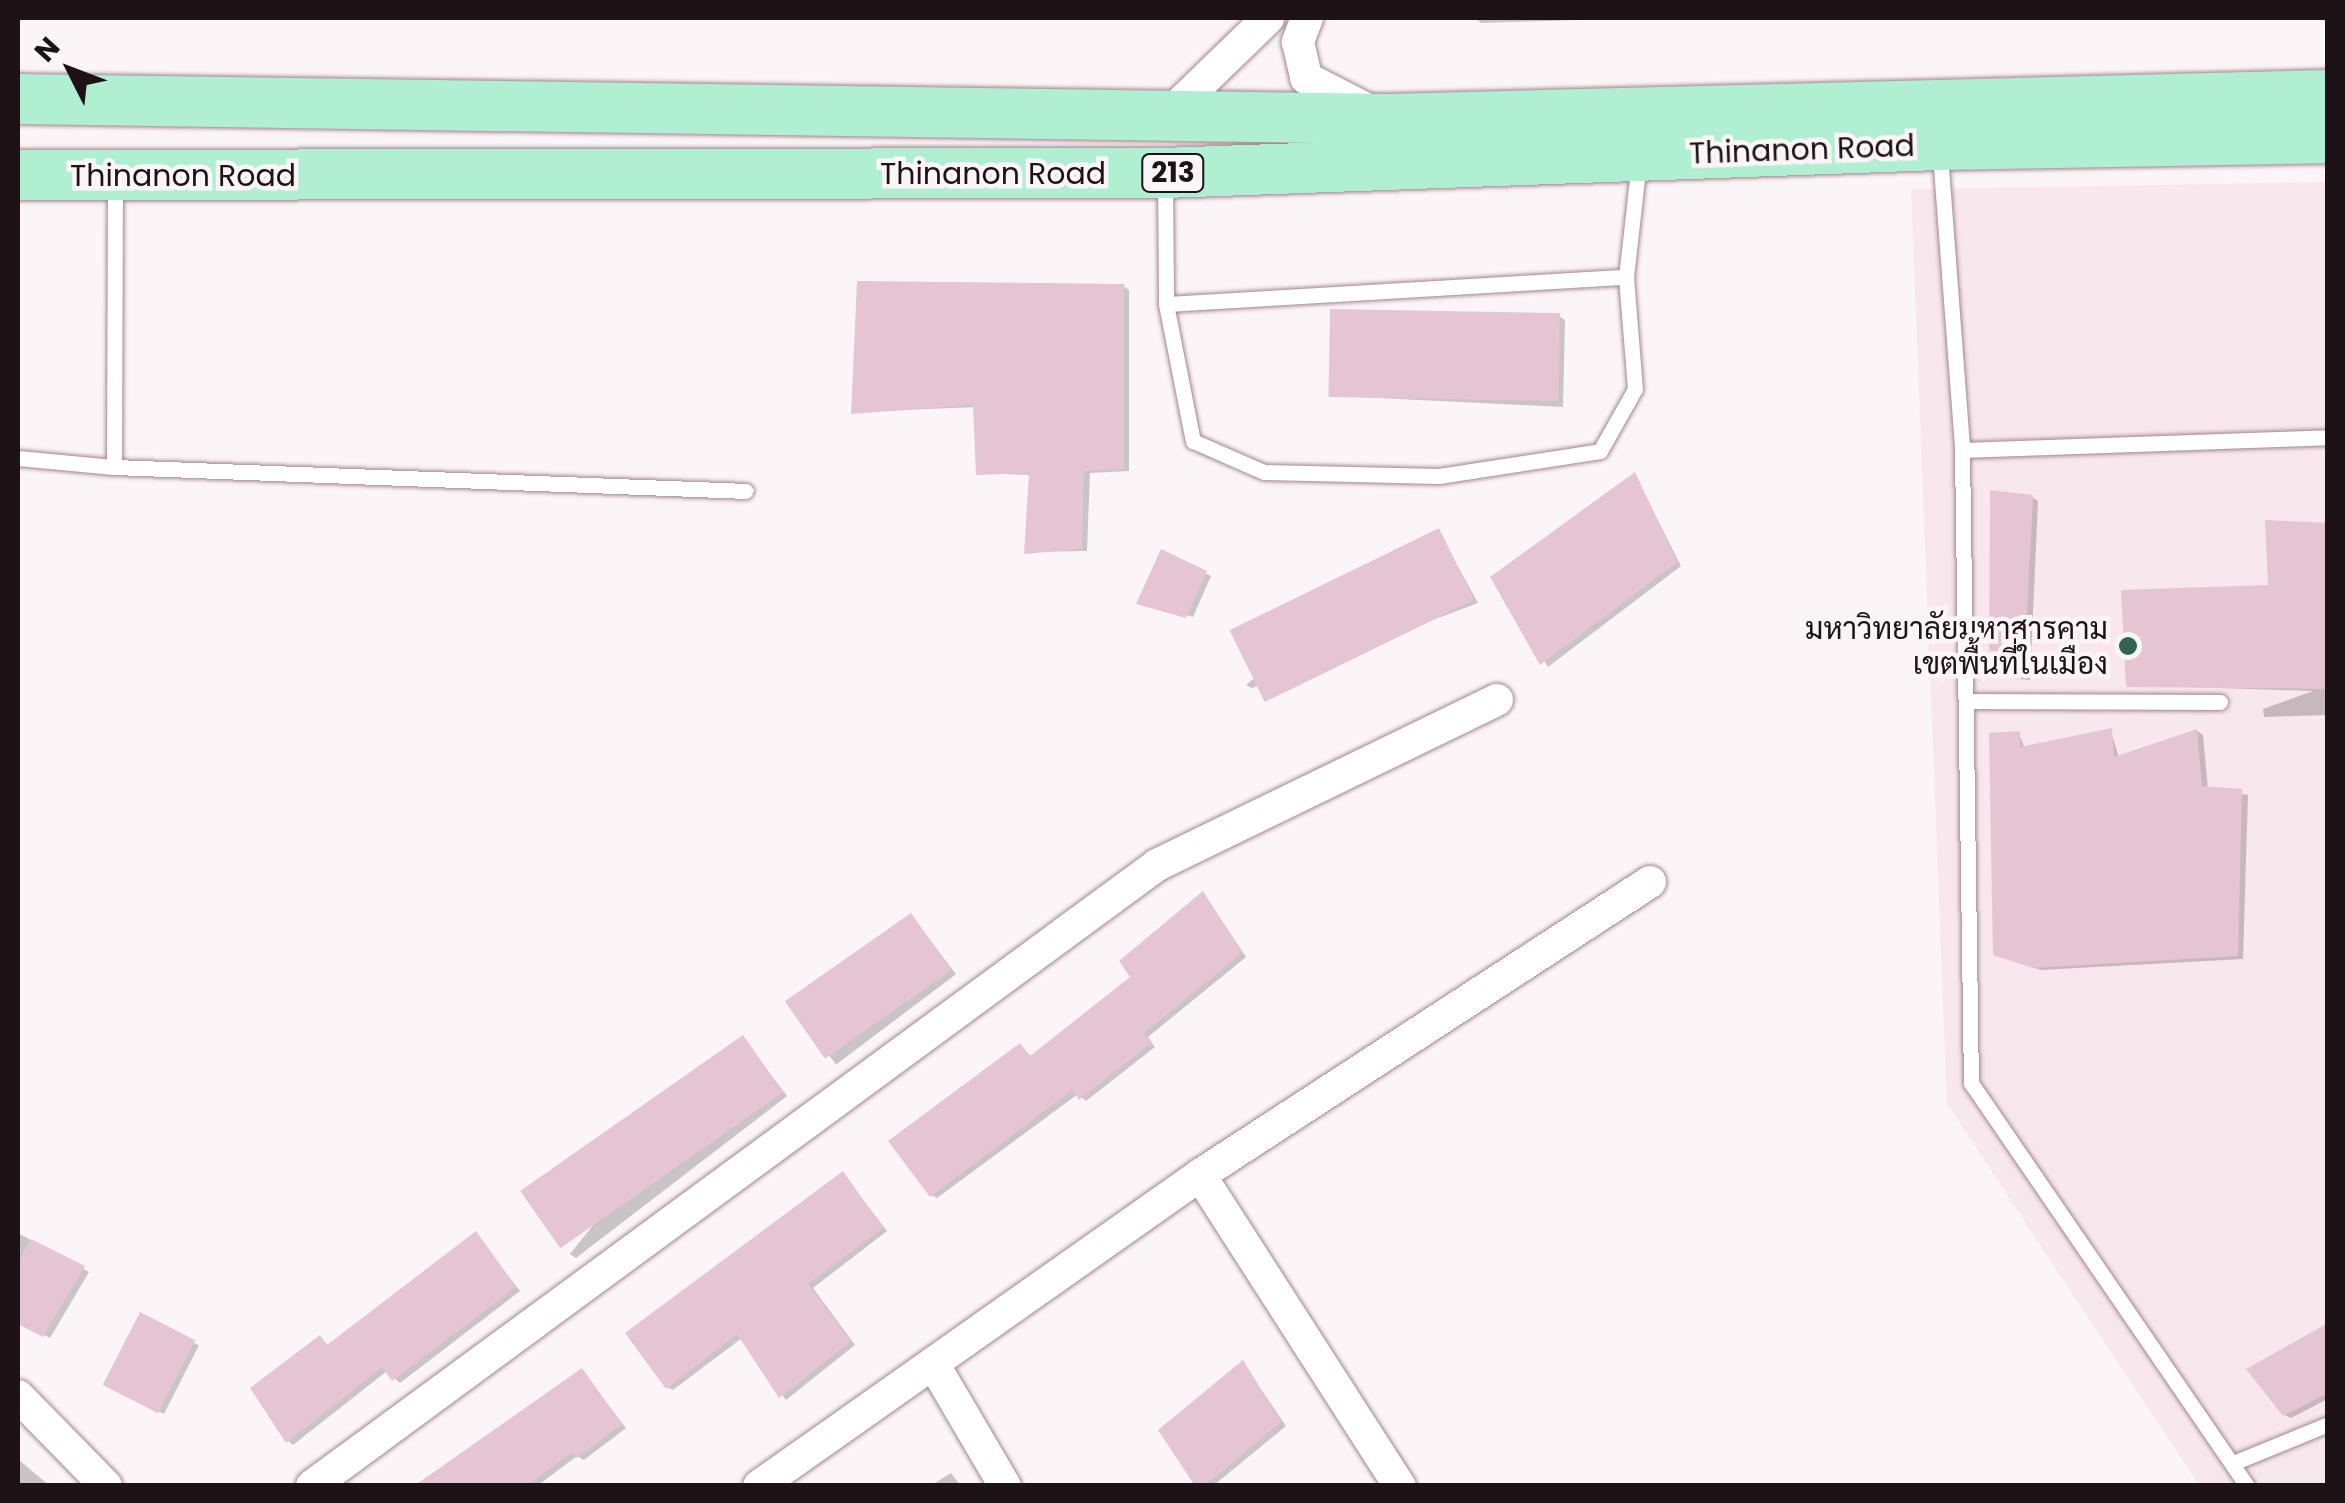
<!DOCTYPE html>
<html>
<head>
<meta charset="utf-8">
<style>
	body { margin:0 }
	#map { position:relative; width:2345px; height:1503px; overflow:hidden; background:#fcf5f7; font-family:Poppins,Sarabun,sans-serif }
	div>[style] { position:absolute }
	.built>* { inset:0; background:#f8e7ed }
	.shadow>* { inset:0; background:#0003; transform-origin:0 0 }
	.building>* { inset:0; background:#e5c5d1; transform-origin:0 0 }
	.roads { filter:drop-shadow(0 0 2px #a38590) drop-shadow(0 0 2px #a38590) }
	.lane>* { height:15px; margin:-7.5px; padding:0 7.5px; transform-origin:7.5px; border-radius:7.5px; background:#fff }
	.street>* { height:32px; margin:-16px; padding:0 16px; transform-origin:16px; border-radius:16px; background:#fff }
	.primary>* { height:50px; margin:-25px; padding:0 25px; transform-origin:25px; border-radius:25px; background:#b0efd1 }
	.dots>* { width:28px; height:28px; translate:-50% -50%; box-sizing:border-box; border:5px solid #fcf5f7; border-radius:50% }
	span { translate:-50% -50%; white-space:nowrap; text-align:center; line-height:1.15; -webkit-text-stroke:9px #fcf5f7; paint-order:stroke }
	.shield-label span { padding:2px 8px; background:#fcf5f7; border:2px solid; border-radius:8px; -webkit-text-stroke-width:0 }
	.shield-label { font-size:28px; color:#1d1216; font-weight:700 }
	.street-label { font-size:30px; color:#1d1216 }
	.poi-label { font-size:30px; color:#1d1216 }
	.right { translate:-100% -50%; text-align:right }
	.frame { position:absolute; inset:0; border:20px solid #1d1216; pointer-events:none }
	.north { position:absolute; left:20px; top:20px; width:100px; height:100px; -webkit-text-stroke:8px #fcf5f7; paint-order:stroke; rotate:312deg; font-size:28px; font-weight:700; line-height:40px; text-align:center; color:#1d1216 }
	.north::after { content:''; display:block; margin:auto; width:35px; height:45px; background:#1d1216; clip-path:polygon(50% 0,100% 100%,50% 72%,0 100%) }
</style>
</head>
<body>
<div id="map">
	<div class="built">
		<i style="clip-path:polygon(2327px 182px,2327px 1485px,2199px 1485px,1947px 1104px,1911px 189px)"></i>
	</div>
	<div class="shadow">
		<i style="clip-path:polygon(1475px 18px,1639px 18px,1481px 23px)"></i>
		<i style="clip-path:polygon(1123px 286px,1129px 290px,1129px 471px,1090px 473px,1087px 551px,1026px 552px,1032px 475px,979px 473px,976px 407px,854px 412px)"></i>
		<i style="clip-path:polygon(1559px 316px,1565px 320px,1563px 407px,1338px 396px)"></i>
		<i style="clip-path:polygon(1635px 475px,1681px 566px,1548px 667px,1493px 577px)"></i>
		<i style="clip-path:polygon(2032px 497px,2038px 501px,2030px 680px,1998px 677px,1992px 674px)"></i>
		<i style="clip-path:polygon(2328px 525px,2328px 715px,2264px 717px,2263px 709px,2313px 691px,2128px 685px,2271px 587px)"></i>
		<i style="clip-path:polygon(1438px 530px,1478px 603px,1252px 688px,1246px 685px)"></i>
		<i style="clip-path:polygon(1162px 552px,1211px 576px,1193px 617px,1143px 603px)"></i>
		<i style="clip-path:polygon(2111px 731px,2119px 758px,2197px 731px,2203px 735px,2208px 789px,2248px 795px,2243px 959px,2041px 970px,2002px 957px,2019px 734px,2025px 749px)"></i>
		<i style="clip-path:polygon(1204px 894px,1246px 957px,1148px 1037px,1155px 1047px,1086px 1101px,1078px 1094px,937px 1198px,931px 1195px,1020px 1046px,1032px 1057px,1133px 978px)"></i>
		<i style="left:912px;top:916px;width:73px;height:150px;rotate:53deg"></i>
		<i style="clip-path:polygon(743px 1038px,787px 1096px,576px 1258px,570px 1254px)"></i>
		<i style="clip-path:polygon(847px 1179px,887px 1231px,813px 1288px,855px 1345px,786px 1400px,742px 1338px,673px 1390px,667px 1387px)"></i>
		<i style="clip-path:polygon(18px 1233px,89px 1272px,50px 1338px,18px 1321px)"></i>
		<i style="clip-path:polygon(476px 1234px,520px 1291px,400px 1383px,387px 1371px,293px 1445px,288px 1441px,320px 1338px,329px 1346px)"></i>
		<i style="left:141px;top:1316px;width:65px;height:77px;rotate:27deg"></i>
		<i style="clip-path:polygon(2328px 1326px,2328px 1399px,2291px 1418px,2285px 1415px)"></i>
		<i style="clip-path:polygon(1243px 1363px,1286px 1426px,1213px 1486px,1198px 1486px)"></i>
		<i style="clip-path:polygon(582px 1371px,626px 1428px,584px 1460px,577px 1456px,537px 1486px,418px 1486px)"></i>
		<i style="clip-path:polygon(19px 1460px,50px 1486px,18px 1486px)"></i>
		<i style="clip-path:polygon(951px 1473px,961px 1486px,930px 1486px)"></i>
	</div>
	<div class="building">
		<i style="clip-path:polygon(857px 281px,1124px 284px,1124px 469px,1084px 471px,1082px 549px,1024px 554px,1029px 473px,976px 475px,973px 405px,851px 414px)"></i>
		<i style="left:1330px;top:309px;width:230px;height:88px;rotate:1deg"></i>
		<i style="clip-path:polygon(1635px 472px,1677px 562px,1540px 665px,1490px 577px)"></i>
		<i style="clip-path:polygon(1990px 490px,2033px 495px,2024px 678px,1989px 675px)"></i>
		<i style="clip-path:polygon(2265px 520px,2328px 523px,2328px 689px,2126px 687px,2121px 590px,2268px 585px)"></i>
		<i style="left:1439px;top:528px;width:80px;height:233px;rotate:64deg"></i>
		<i style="clip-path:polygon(1161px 549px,1207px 571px,1186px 618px,1136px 604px)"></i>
		<i style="clip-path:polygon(2112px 728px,2114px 757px,2197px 729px,2202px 786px,2242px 789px,2238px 956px,2033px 968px,1993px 955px,1989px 733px,2020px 731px,2020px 747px)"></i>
		<i style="clip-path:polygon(1203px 891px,1242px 953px,1144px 1033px,1151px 1043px,1079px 1100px,1072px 1090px,930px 1197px,888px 1141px,1020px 1043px,1030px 1056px,1130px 977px,1119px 961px)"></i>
		<i style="left:911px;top:913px;width:70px;height:154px;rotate:55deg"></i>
		<i style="left:743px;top:1035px;width:70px;height:272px;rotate:55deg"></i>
		<i style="clip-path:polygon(843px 1171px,883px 1228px,808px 1284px,851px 1341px,779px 1398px,737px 1334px,666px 1389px,625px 1333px)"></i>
		<i style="clip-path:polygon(476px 1231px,516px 1287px,392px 1381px,382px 1367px,286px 1443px,250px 1388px,320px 1335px,327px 1345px)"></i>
		<i style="clip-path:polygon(31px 1239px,85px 1266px,43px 1337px,18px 1324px,18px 1262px)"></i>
		<i style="left:140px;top:1312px;width:62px;height:82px;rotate:27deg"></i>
		<i style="clip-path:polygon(2328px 1323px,2328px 1393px,2283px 1416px,2246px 1369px)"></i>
		<i style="clip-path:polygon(1243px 1360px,1281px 1422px,1204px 1486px,1195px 1486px,1158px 1430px)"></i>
		<i style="clip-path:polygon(582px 1368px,622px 1424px,576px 1458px,572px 1452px,527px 1486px,414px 1486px)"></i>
	</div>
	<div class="roads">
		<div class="lane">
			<i style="left:1940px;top:154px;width:297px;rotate:85.7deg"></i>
			<i style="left:1962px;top:450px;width:633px;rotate:89.19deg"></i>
			<i style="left:1971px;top:1083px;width:488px;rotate:55.6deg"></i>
			<i style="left:1165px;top:177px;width:127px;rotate:89.5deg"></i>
			<i style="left:1166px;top:304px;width:140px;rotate:78.9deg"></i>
			<i style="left:1193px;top:441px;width:77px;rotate:23.6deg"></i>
			<i style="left:1264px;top:472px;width:175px;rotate:1.3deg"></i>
			<i style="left:1439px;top:476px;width:163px;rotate:-8.8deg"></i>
			<i style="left:1600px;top:451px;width:71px;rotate:-60.6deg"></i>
			<i style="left:1635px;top:389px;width:112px;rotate:-94.6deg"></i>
			<i style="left:1626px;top:277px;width:117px;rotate:-83.6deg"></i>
			<i style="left:1166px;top:304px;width:461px;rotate:-3.4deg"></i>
			<i style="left:1962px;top:450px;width:366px;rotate:-2deg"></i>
			<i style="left:18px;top:458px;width:96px;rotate:5.4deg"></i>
			<i style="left:114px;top:467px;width:287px;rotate:-89.8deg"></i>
			<i style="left:114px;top:467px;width:632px;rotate:2.17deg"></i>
			<i style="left:1966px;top:701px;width:254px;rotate:0.2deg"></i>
			<i style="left:2233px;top:1463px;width:103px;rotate:-22.3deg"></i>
		</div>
		<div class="street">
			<i style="left:1307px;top:18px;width:26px;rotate:111deg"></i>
			<i style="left:1298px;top:42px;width:37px;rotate:77deg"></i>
			<i style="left:1306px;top:78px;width:72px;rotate:27.3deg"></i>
			<i style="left:1166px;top:117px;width:142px;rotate:-44.1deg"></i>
			<i style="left:1200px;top:1175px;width:537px;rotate:-33.07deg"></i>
			<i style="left:934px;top:1365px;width:140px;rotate:59.6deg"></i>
			<i style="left:18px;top:1396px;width:126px;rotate:45.6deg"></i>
			<i style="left:312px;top:1486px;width:1049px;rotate:-36.31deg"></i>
			<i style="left:1157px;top:865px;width:378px;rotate:-25.9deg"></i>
			<i style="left:759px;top:1486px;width:540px;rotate:-35.19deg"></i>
			<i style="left:1200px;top:1175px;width:370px;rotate:57.3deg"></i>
		</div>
		<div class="primary">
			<i style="left:18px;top:99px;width:1370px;rotate:0.84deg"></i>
			<i style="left:1388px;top:119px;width:940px;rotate:-1.46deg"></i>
			<i style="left:18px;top:175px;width:1146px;rotate:-0.1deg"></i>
			<i style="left:1164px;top:173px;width:776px;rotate:-2.07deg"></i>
			<i style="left:1939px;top:145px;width:389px;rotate:-1deg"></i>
		</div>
	</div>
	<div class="dots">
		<i style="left:2128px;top:646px;background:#2e654c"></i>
	</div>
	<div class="shield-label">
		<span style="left:1173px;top:173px">213</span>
	</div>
	<div class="street-label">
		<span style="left:1802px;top:150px;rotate:-2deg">Thinanon Road</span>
		<span style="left:993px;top:174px">Thinanon Road</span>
		<span style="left:183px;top:176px">Thinanon Road</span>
	</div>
	<div class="poi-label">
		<span class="right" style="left:2108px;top:646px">มหาวิทยาลัยมหาสารคาม<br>เขตพื้นที่ในเมือง</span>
	</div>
	<div class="frame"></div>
	<div class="north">N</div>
</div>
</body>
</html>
